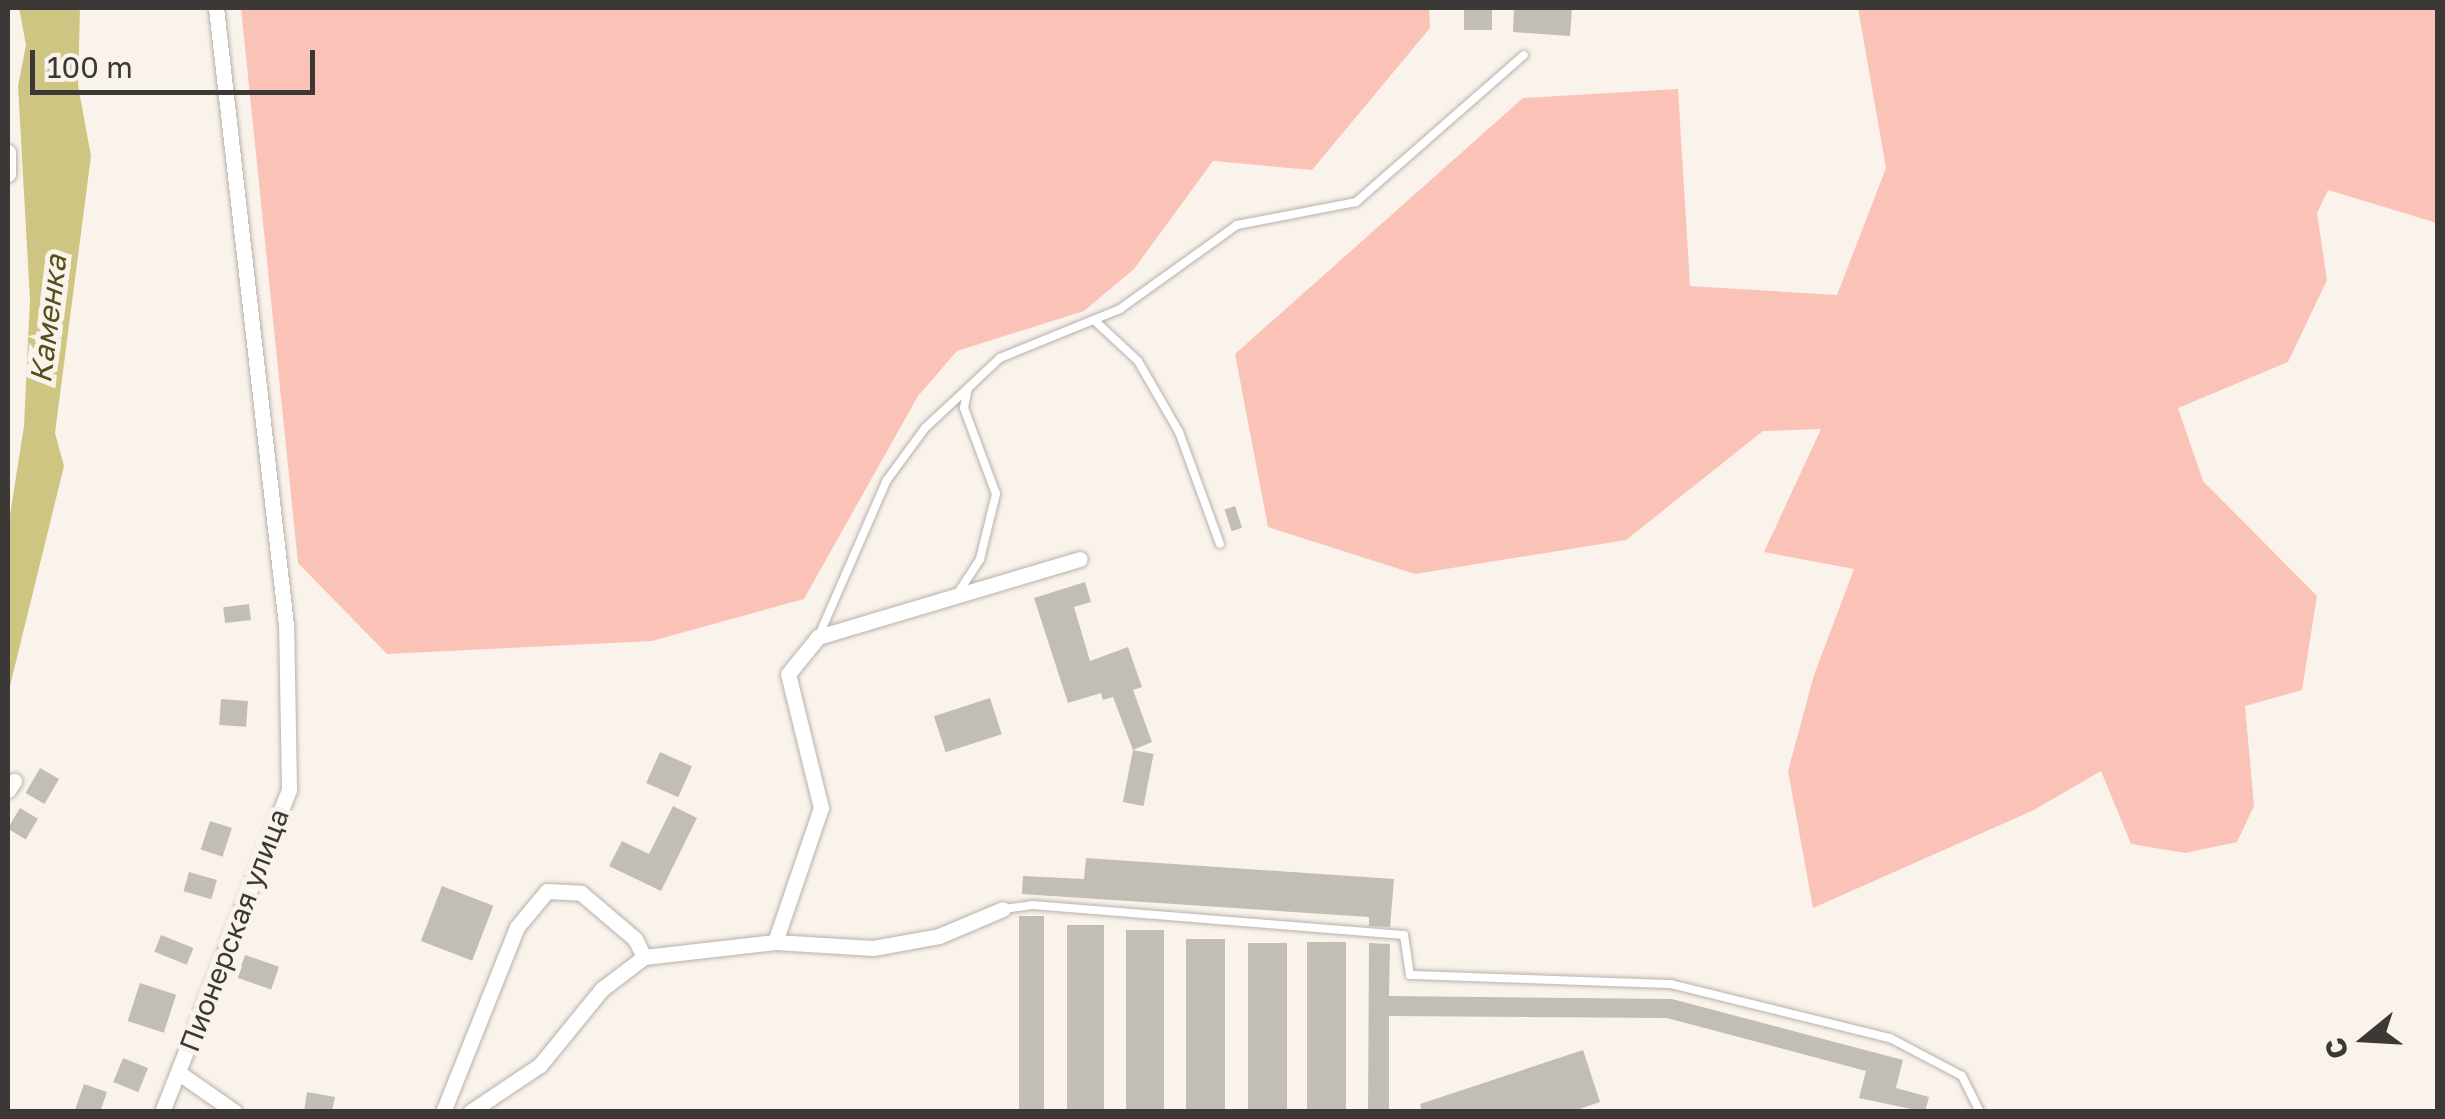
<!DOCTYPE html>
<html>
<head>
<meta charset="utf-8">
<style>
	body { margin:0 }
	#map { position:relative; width:2445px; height:1119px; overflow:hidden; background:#faf3ec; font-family:"Golos Text",sans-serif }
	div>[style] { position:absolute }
	.green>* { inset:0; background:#fbc2b8 }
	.water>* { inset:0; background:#cdc581 }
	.building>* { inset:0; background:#c2beb6; transform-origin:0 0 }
	.roads { filter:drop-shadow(0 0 2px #b8b1aa) drop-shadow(0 0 2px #b8b1aa) }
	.service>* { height:8px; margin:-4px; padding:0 4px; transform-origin:4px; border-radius:4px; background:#fff }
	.minor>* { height:15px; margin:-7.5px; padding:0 7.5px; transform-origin:7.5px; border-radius:7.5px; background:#fff }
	span { translate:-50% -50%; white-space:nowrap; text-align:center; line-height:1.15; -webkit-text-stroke:10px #faf3ec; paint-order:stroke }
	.street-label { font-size:28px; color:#3b3836 }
	.water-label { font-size:30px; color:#564f1c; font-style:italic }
	.frame { position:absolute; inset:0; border:10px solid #3b3836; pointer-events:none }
	.north { position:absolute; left:2315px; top:989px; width:100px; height:100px; -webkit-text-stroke:8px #faf3ec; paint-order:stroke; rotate:252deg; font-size:28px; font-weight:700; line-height:40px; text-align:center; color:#3b3836 }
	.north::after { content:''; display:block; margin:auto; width:35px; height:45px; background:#3b3836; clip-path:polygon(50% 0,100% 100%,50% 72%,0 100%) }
	.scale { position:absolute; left:30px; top:50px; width:285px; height:45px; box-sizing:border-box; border:5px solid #3b3836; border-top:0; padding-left:12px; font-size:30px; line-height:35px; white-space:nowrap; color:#3b3836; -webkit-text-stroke:8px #faf3ec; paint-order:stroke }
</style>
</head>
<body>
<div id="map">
	<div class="green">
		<i style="clip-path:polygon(241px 8px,1429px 8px,1430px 28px,1312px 170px,1213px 161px,1134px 269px,1084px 311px,957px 351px,918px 396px,804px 599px,652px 641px,387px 654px,298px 563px)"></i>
		<i style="clip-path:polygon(1858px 8px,2437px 8px,2437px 223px,2328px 190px,2317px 213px,2327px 280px,2288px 362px,2178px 408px,2203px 481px,2317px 596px,2302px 690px,2245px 706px,2254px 806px,2237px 842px,2185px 853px,2131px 844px,2101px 771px,2034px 810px,1813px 908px,1788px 771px,1814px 675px,1854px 569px,1764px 552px,1821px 429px,1763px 431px,1626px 540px,1415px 574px,1268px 527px,1235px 354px,1523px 98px,1678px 89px,1690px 286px,1837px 295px,1886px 168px)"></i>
	</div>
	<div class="water">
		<i style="clip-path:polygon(19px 8px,80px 8px,78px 85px,91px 156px,55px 433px,64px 466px,8px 694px,8px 528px,24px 426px,30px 300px,18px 86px,26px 45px)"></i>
	</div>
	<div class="building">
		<i style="left:1464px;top:8px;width:28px;height:22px"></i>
		<i style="clip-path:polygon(1514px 8px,1572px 8px,1570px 36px,1513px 32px)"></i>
		<i style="left:1235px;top:506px;width:23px;height:11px;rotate:72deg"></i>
		<i style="clip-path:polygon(1085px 582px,1091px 602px,1074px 607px,1090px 661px,1128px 647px,1142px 687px,1133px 690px,1152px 742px,1133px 750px,1113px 697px,1103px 700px,1101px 693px,1068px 703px,1034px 598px)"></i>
		<i style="left:249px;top:604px;width:16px;height:26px;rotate:83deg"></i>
		<i style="left:990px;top:698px;width:38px;height:59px;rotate:72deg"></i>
		<i style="left:221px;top:699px;width:27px;height:26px;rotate:4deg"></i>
		<i style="left:1133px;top:750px;width:21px;height:53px;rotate:11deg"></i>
		<i style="left:660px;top:752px;width:35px;height:34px;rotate:24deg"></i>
		<i style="left:40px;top:768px;width:22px;height:29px;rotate:30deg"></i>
		<i style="clip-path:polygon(673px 806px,697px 818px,661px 891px,609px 866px,622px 841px,649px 854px)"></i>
		<i style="left:20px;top:808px;width:21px;height:24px;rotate:31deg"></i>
		<i style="left:210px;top:821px;width:23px;height:30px;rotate:18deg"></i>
		<i style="clip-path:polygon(1086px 858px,1394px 879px,1390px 927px,1369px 926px,1369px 917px,1022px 894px,1023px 876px,1084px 879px)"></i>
		<i style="left:189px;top:872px;width:29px;height:20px;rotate:16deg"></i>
		<i style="left:442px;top:886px;width:55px;height:59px;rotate:21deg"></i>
		<i style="left:1019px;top:916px;width:25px;height:196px"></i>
		<i style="left:1067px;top:925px;width:37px;height:187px"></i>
		<i style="left:1126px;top:930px;width:38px;height:182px"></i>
		<i style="left:161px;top:935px;width:35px;height:18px;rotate:22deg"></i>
		<i style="left:1186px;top:939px;width:39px;height:173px"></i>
		<i style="left:1307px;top:942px;width:39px;height:170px"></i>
		<i style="left:1248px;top:943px;width:39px;height:169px"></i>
		<i style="clip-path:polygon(1369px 943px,1390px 944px,1389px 996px,1672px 999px,1903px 1060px,1896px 1088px,1929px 1097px,1925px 1112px,1859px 1098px,1866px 1071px,1667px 1018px,1389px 1016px,1389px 1112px,1368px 1112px)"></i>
		<i style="left:245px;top:955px;width:36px;height:24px;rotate:19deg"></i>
		<i style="left:140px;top:983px;width:38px;height:40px;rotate:18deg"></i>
		<i style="clip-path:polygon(1583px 1050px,1600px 1102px,1570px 1112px,1422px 1112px,1420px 1104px)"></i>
		<i style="left:123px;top:1058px;width:27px;height:26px;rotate:22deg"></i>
		<i style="clip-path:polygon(84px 1084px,107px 1092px,100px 1112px,75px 1110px)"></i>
		<i style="clip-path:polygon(307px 1092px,335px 1097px,332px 1112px,304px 1112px)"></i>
	</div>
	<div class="roads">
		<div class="service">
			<i style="left:1094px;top:320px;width:60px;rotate:43deg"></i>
			<i style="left:1138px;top:361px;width:82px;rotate:60deg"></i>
			<i style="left:1179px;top:432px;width:119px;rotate:69.9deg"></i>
			<i style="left:960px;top:590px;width:37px;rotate:-57deg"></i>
			<i style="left:980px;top:559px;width:67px;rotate:-76.2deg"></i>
			<i style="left:996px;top:494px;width:92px;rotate:-110.4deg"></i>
			<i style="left:964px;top:408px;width:20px;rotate:-79deg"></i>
			<i style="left:968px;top:388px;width:44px;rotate:-43.2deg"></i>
			<i style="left:1000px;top:358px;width:130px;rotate:-22.2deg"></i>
			<i style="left:1120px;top:309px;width:144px;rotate:-35.7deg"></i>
			<i style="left:1237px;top:225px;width:121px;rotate:-10.9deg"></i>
			<i style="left:1356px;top:202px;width:223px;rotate:-41.2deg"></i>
			<i style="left:820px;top:633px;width:167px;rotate:-66.4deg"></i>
			<i style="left:887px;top:480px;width:64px;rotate:-53.8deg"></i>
			<i style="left:925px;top:428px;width:59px;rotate:-42.9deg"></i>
			<i style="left:1004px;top:909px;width:28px;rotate:-8deg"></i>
			<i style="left:1032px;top:905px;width:373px;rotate:4.6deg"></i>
			<i style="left:1404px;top:935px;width:40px;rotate:81.5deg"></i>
			<i style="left:1410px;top:975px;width:261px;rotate:2deg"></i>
			<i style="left:1671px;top:984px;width:226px;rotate:13.9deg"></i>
			<i style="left:1890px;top:1038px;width:81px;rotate:27.8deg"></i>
			<i style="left:1962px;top:1076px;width:40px;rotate:63.4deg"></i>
		</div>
		<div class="minor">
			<i style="left:8px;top:152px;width:22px;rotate:90deg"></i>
			<i style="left:8px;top:790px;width:11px;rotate:-56deg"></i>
			<i style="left:775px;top:942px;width:142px;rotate:-71.1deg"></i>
			<i style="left:821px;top:808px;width:138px;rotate:-103.8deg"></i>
			<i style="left:788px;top:674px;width:48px;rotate:-51deg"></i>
			<i style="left:818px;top:637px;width:273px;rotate:-16.6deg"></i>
			<i style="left:179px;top:1073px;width:68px;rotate:34.9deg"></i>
			<i style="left:162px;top:1112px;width:347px;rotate:-68.5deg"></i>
			<i style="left:289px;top:789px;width:164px;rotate:-91deg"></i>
			<i style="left:286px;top:625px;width:621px;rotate:-96.47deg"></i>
			<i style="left:443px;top:1112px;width:199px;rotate:-68.2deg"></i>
			<i style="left:517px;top:927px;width:47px;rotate:-50.2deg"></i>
			<i style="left:547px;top:891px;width:34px;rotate:3deg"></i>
			<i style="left:581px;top:893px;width:71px;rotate:40.4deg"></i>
			<i style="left:635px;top:939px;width:20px;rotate:63deg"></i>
			<i style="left:470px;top:1112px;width:84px;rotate:-33.9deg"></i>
			<i style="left:540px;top:1065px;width:98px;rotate:-50.8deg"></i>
			<i style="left:602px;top:989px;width:53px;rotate:-37.3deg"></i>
			<i style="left:644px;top:957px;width:132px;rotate:-6.5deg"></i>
			<i style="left:775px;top:942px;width:98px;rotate:3.5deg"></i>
			<i style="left:873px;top:948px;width:67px;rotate:-10.3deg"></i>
			<i style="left:939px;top:936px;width:69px;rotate:-22.9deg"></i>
		</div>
	</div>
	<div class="street-label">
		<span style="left:234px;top:930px;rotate:-69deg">Пионерская улица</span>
	</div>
	<div class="water-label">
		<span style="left:48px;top:319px;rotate:-83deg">Каменка</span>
	</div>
	<div class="frame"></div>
	<div class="north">С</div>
	<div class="scale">100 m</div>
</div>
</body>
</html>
